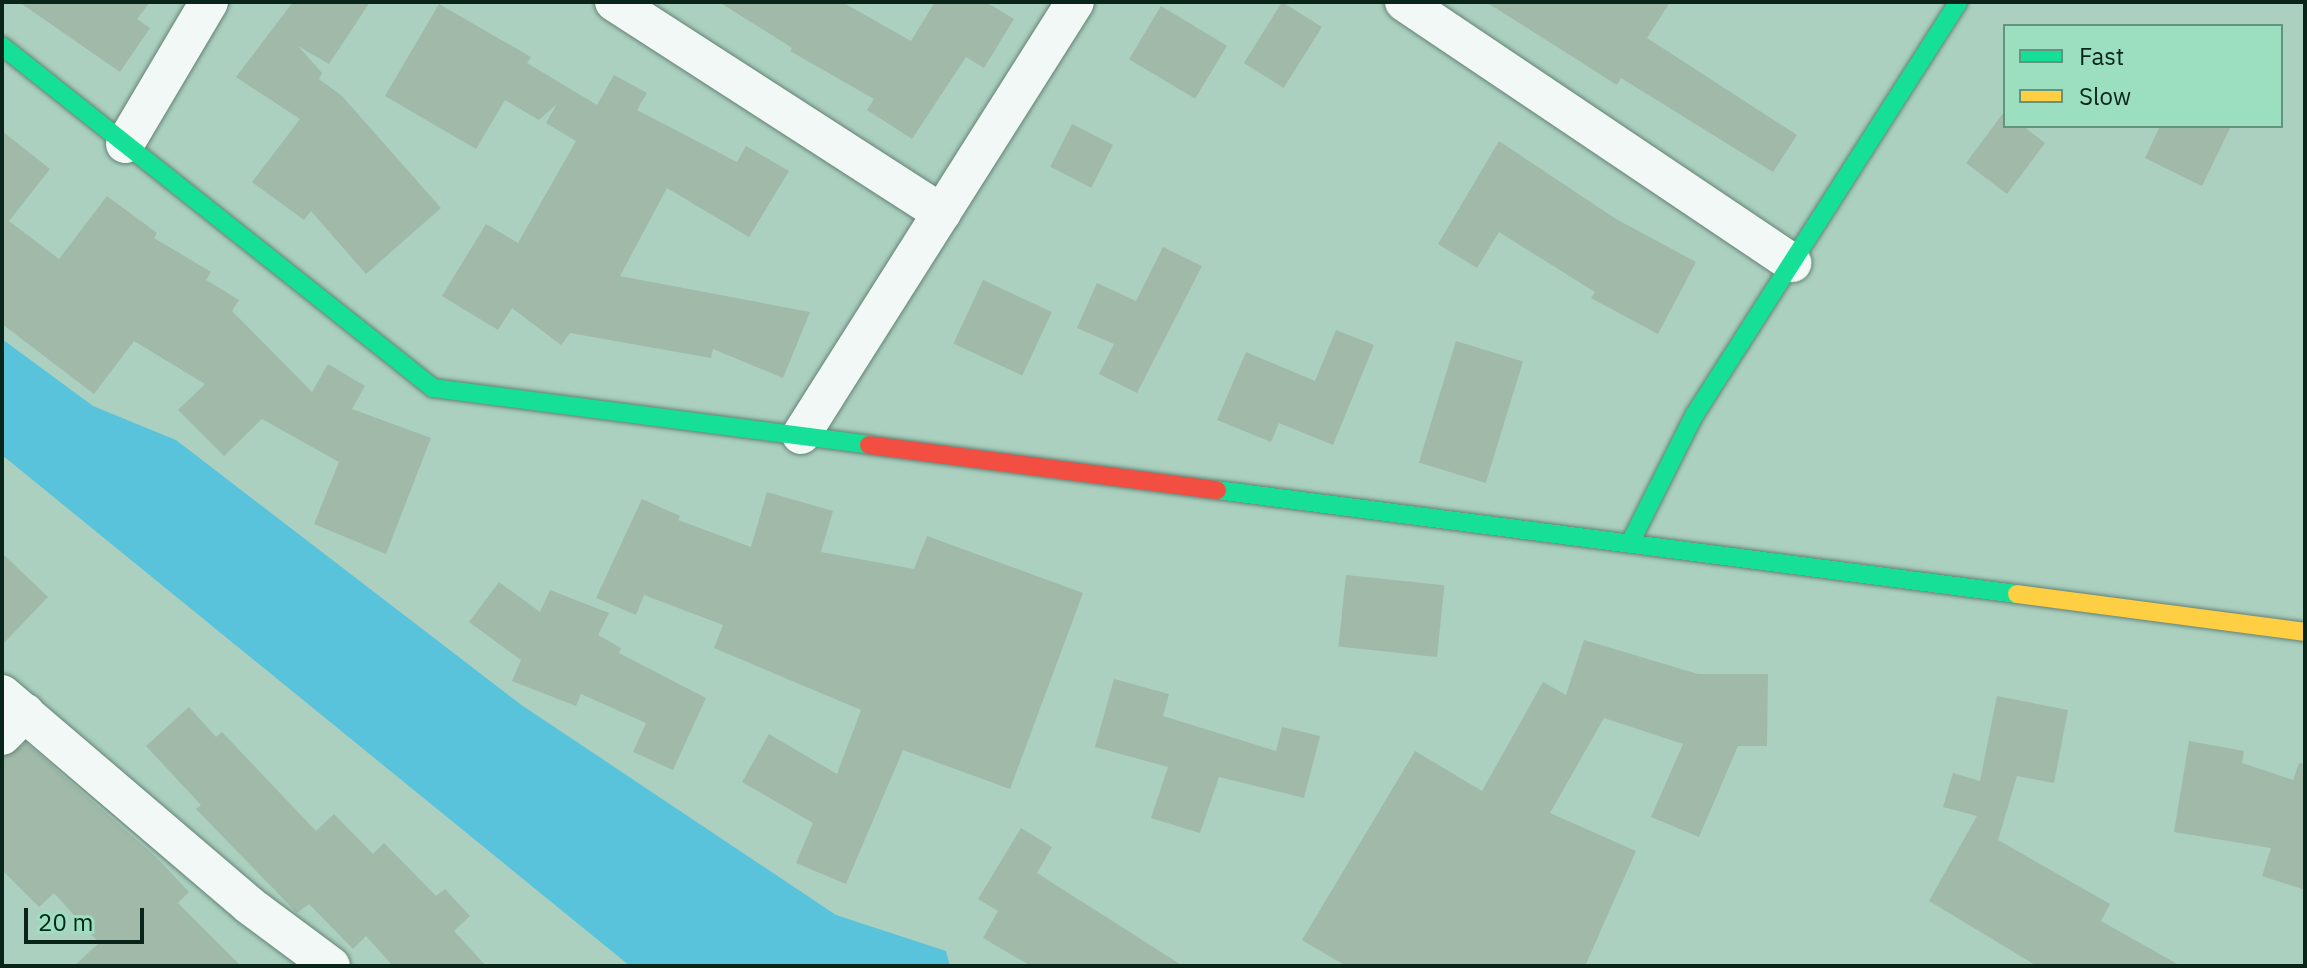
<!DOCTYPE html>
<html>
<head>
<meta charset="utf-8">
<style>
	body { margin:0 }
	#map { position:relative; width:2307px; height:968px; overflow:hidden; background:#abd0bf; font-family:"IBM Plex Sans",sans-serif }
	div>[style] { position:absolute }
	.water>* { inset:0; background:#5ac3dc }
	.building>* { inset:0; background:#a0b9a9; transform-origin:0 0 }
	.roads { filter:drop-shadow(0 0 2px #638175) drop-shadow(0 0 2px #638175) }
	.street>* { height:38px; margin:-19px; padding:0 19px; transform-origin:19px; border-radius:19px; background:#f2f8f5 }
	.fast>* { height:18px; margin:-9px; padding:0 9px; transform-origin:9px; border-radius:9px; background:#16e098 }
	.slow>* { height:18px; margin:-9px; padding:0 9px; transform-origin:9px; border-radius:9px; background:#ffcf43 }
	.jam>* { height:18px; margin:-9px; padding:0 9px; transform-origin:9px; border-radius:9px; background:#f24e42 }
	span { translate:-50% -50%; white-space:nowrap; text-align:center; line-height:1.15; -webkit-text-stroke:7px #9cdfc0; paint-order:stroke }
	.frame { position:absolute; inset:0; border:4px solid #09251a; pointer-events:none }
	.legend { position:absolute; left:2003px; top:24px; width:280px; height:104px; box-sizing:border-box; background:#9cdfc0; border:2px solid #61957e; margin:0; padding:10px 14px; list-style:none; font-size:24px; color:#09251a }
	.legend li { display:flex; align-items:center; gap:16px; height:40px }
	.legend b { width:40px; border:2px solid #61957e }
	.scale { position:absolute; left:24px; top:908px; width:120px; height:36px; box-sizing:border-box; border:4px solid #09251a; border-top:0; padding-left:10px; font-size:24px; line-height:28px; white-space:nowrap; color:#09251a; -webkit-text-stroke:6px #9cdfc0; paint-order:stroke }
</style>
</head>
<body>
<div id="map">
	<div class="water">
		<i style="clip-path:polygon(2px 339px,93px 406px,176px 440px,520px 704px,836px 915px,946px 951px,950px 966px,630px 966px,2px 455px)"></i>
	</div>
	<div class="building">
		<i style="clip-path:polygon(19px 2px,150px 2px,137px 19px,150px 28px,120px 72px)"></i>
		<i style="clip-path:polygon(293px 2px,370px 2px,329px 64px,298px 46px,322px 73px,319px 79px,342px 96px,441px 208px,366px 274px,311px 211px,304px 220px,252px 182px,300px 119px,236px 77px)"></i>
		<i style="clip-path:polygon(719px 2px,842px 2px,911px 41px,935px 2px,986px 2px,1014px 19px,984px 68px,966px 57px,912px 139px,867px 110px,874px 99px,790px 51px,792px 48px)"></i>
		<i style="left:1282px;top:2px;width:47px;height:72px;rotate:32deg"></i>
		<i style="clip-path:polygon(1486px 2px,1670px 2px,1647px 38px,1797px 135px,1773px 172px,1621px 78px,1617px 85px)"></i>
		<i style="clip-path:polygon(439px 4px,531px 57px,527px 63px,597px 105px,614px 75px,647px 93px,637px 110px,737px 162px,746px 146px,789px 171px,749px 237px,667px 188px,620px 276px,810px 312px,783px 378px,713px 349px,711px 358px,570px 333px,561px 345px,512px 308px,498px 330px,442px 296px,486px 224px,518px 243px,576px 141px,546px 123px,557px 104px,539px 120px,505px 100px,476px 149px,385px 96px)"></i>
		<i style="left:1161px;top:6px;width:77px;height:62px;rotate:31deg"></i>
		<i style="clip-path:polygon(2004px 112px,2005px 126px,2023px 126px,2045px 143px,2007px 194px,1966px 163px)"></i>
		<i style="left:1072px;top:124px;width:46px;height:48px;rotate:27deg"></i>
		<i style="clip-path:polygon(2160px 126px,2231px 126px,2202px 186px,2145px 158px)"></i>
		<i style="clip-path:polygon(2px 131px,50px 169px,9px 221px,59px 259px,107px 196px,157px 233px,154px 238px,211px 272px,206px 280px,239px 300px,232px 311px,312px 392px,328px 364px,365px 386px,352px 409px,431px 438px,386px 554px,314px 524px,339px 462px,262px 419px,224px 456px,178px 410px,205px 384px,134px 341px,94px 394px,2px 324px)"></i>
		<i style="clip-path:polygon(1499px 141px,1616px 219px,1696px 262px,1658px 334px,1591px 298px,1595px 292px,1499px 232px,1477px 268px,1438px 244px)"></i>
		<i style="clip-path:polygon(1163px 247px,1202px 266px,1137px 393px,1099px 374px,1114px 344px,1077px 328px,1097px 283px,1136px 301px)"></i>
		<i style="left:983px;top:280px;width:76px;height:70px;rotate:25deg"></i>
		<i style="clip-path:polygon(1336px 330px,1374px 345px,1333px 445px,1279px 423px,1271px 442px,1217px 420px,1246px 352px,1315px 381px)"></i>
		<i style="left:1456px;top:341px;width:70px;height:127px;rotate:17deg"></i>
		<i style="clip-path:polygon(767px 492px,833px 511px,821px 552px,914px 569px,927px 536px,1083px 593px,1010px 789px,903px 750px,846px 884px,796px 863px,813px 823px,742px 782px,769px 734px,837px 774px,861px 710px,714px 648px,723px 625px,644px 595px,636px 615px,596px 598px,642px 499px,680px 516px,678px 520px,751px 547px)"></i>
		<i style="clip-path:polygon(2px 553px,48px 597px,2px 645px)"></i>
		<i style="left:1346px;top:575px;width:99px;height:72px;rotate:6deg"></i>
		<i style="clip-path:polygon(499px 582px,540px 612px,550px 590px,609px 613px,598px 635px,621px 648px,619px 653px,706px 698px,673px 770px,633px 752px,646px 723px,581px 694px,576px 706px,512px 681px,521px 660px,469px 622px)"></i>
		<i style="clip-path:polygon(1584px 640px,1698px 674px,1768px 674px,1767px 746px,1738px 746px,1699px 837px,1651px 817px,1683px 744px,1604px 718px,1550px 813px,1636px 851px,1585px 966px,1346px 966px,1302px 940px,1415px 751px,1482px 791px,1543px 682px,1566px 695px)"></i>
		<i style="clip-path:polygon(1114px 679px,1169px 694px,1163px 716px,1276px 751px,1282px 727px,1320px 736px,1304px 798px,1219px 777px,1200px 833px,1151px 818px,1168px 767px,1095px 747px)"></i>
		<i style="clip-path:polygon(1997px 696px,2068px 710px,2054px 783px,2017px 776px,1998px 840px,2110px 904px,2101px 921px,2181px 966px,2037px 966px,1929px 901px,1977px 816px,1943px 807px,1953px 773px,1980px 781px)"></i>
		<i style="clip-path:polygon(189px 707px,216px 737px,222px 732px,316px 831px,334px 814px,373px 854px,384px 843px,436px 896px,445px 889px,470px 916px,454px 931px,486px 966px,393px 966px,366px 936px,353px 949px,309px 904px,297px 913px,196px 809px,201px 805px,146px 746px)"></i>
		<i style="clip-path:polygon(2189px 741px,2244px 751px,2242px 763px,2293px 780px,2299px 763px,2305px 764px,2305px 890px,2262px 876px,2271px 848px,2174px 832px)"></i>
		<i style="clip-path:polygon(26px 743px,156px 857px,189px 892px,178px 903px,241px 966px,74px 966px,99px 943px,54px 893px,39px 907px,2px 870px,2px 757px)"></i>
		<i style="clip-path:polygon(1021px 828px,1052px 847px,1037px 873px,1183px 966px,1031px 966px,983px 938px,998px 911px,978px 899px)"></i>
	</div>
	<div class="roads">
		<div class="street">
			<i style="left:614px;top:2px;width:390px;rotate:32.8deg"></i>
			<i style="left:1404px;top:2px;width:468px;rotate:33.9deg"></i>
			<i style="left:125px;top:144px;width:165px;rotate:-59.4deg"></i>
			<i style="left:801px;top:435px;width:512px;rotate:-57.67deg"></i>
			<i style="left:2px;top:694px;width:325px;rotate:40.5deg"></i>
			<i style="left:249px;top:905px;width:102px;rotate:36.6deg"></i>
			<i style="left:2px;top:736px;width:33px;rotate:-45deg"></i>
		</div>
		<div class="fast">
			<i style="left:2px;top:46px;width:550px;rotate:38.43deg"></i>
			<i style="left:433px;top:388px;width:440px;rotate:7.4deg"></i>
			<i style="left:1217px;top:490px;width:807px;rotate:7.41deg"></i>
			<i style="left:1630px;top:543px;width:144px;rotate:-63.3deg"></i>
			<i style="left:1695px;top:414px;width:489px;rotate:-57.4deg"></i>
		</div>
		<div class="slow">
			<i style="left:2017px;top:594px;width:290px;rotate:7.5deg"></i>
		</div>
		<div class="jam">
			<i style="left:869px;top:445px;width:351px;rotate:7.4deg"></i>
		</div>
	</div>
	<div class="frame"></div>
	<ul class="legend">
	<li><b style="height:10px;background:#16e098"></b>Fast</li>
	<li><b style="height:10px;background:#ffcf43"></b>Slow</li>
	</ul>
	<div class="scale">20 m</div>
</div>
</body>
</html>
